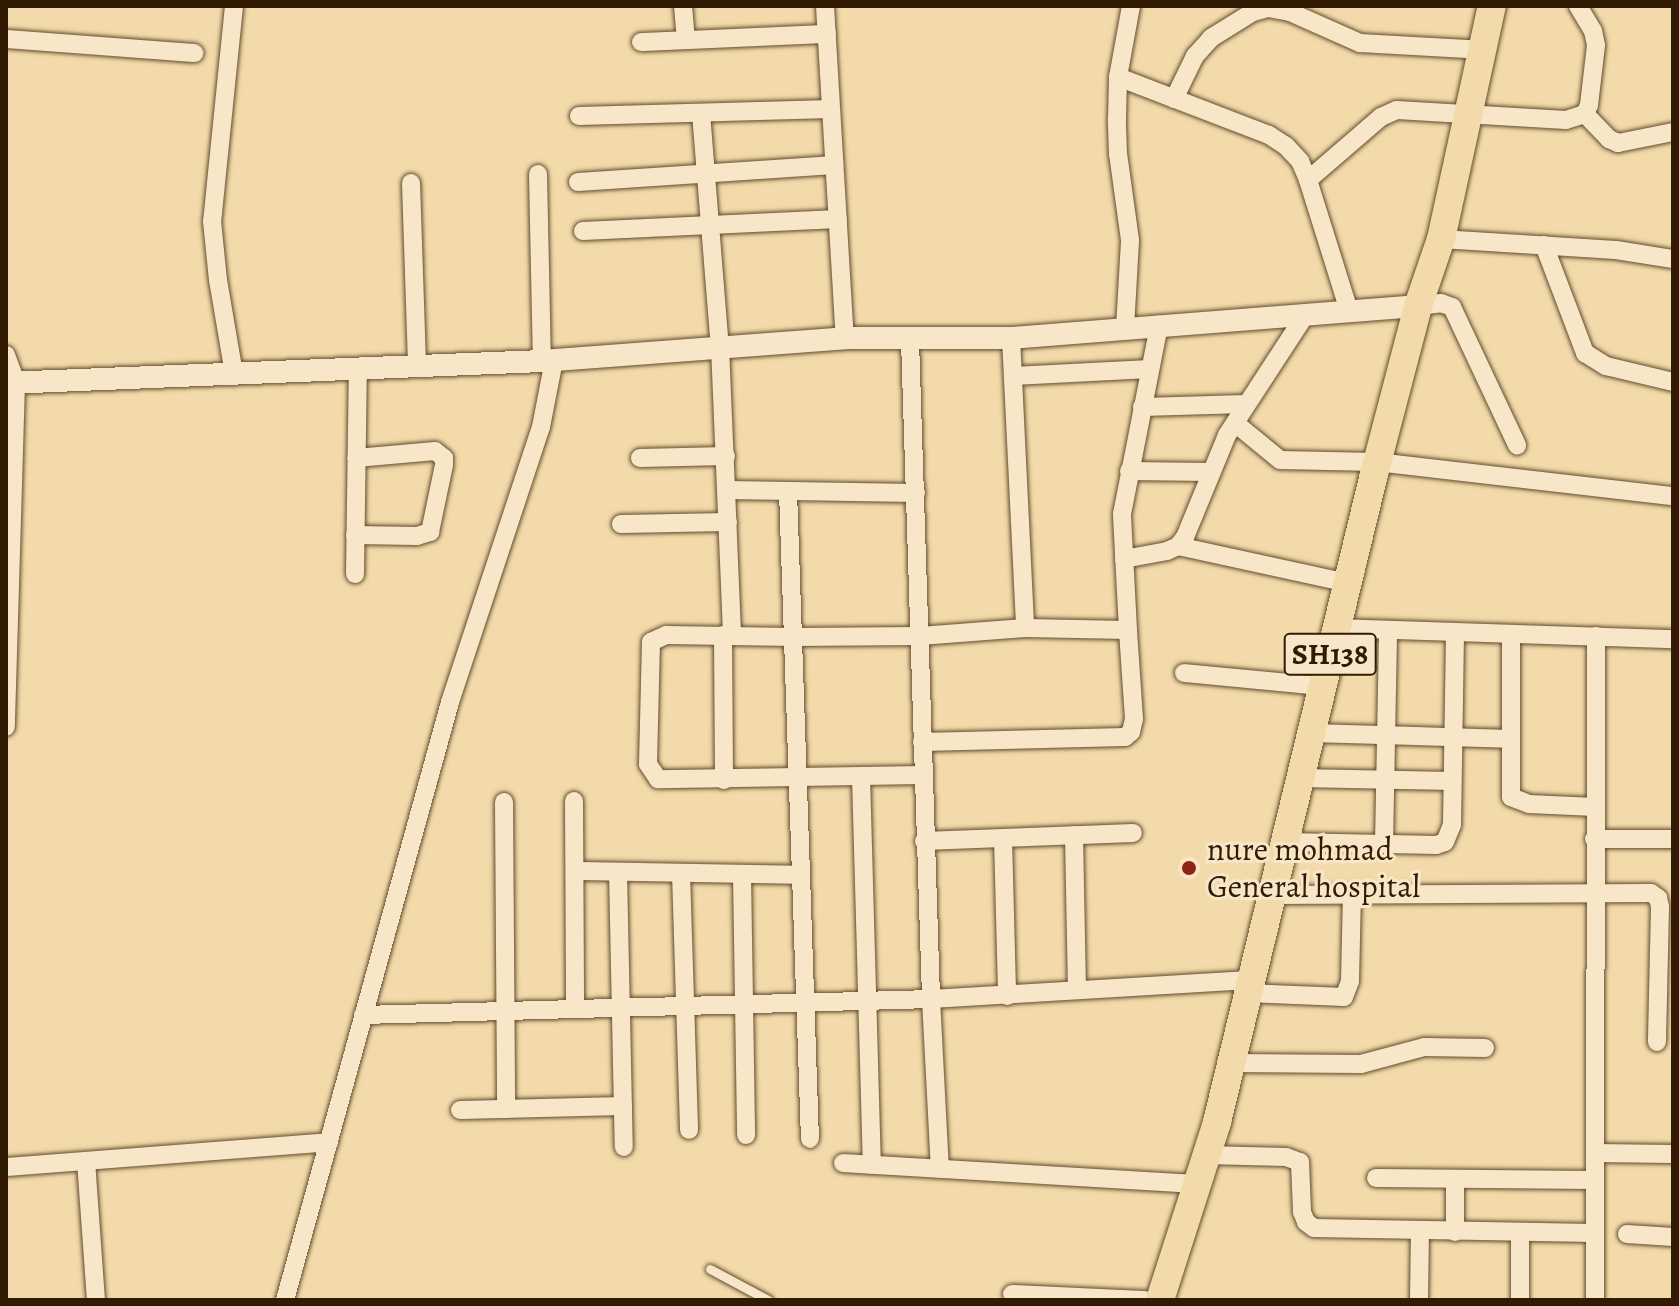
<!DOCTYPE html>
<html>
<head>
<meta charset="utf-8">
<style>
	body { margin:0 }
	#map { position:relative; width:1679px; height:1306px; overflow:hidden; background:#f3daaa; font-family:Alegreya,serif }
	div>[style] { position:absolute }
	.roads { filter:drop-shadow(0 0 2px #624b2d) drop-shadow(0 0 2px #624b2d) }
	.service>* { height:9px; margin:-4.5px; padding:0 4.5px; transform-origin:4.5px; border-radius:4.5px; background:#f7e7c8 }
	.minor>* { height:18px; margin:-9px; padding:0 9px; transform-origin:9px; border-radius:9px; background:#f7e7c8 }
	.tertiary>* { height:22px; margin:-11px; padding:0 11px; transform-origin:11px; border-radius:11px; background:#f7e7c8 }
	.primary>* { height:28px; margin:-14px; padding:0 14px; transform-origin:14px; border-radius:14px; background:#f3daaa }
	.dots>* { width:22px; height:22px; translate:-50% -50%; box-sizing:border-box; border:4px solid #f7e7c8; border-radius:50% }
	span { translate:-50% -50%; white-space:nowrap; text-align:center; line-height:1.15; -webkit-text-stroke:6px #f7e7c8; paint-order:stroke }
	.shield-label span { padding:2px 6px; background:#f7e7c8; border:2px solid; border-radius:6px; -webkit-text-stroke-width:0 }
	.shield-label { font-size:30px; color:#321b03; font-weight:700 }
	.poi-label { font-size:32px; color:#321b03 }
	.left { translate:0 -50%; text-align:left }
	.frame { position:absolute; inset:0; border:8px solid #321b03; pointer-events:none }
</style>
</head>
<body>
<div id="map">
	<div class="roads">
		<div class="service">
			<i style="left:710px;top:1269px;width:66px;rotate:28.1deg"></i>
		</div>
		<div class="minor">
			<i style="left:234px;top:6px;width:216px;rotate:95.8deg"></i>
			<i style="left:212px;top:221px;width:59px;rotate:84.2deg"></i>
			<i style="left:218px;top:280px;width:95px;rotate:80.3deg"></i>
			<i style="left:683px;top:6px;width:34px;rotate:85deg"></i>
			<i style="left:825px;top:6px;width:333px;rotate:86.6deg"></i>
			<i style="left:6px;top:39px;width:189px;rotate:4.3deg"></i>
			<i style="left:641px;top:42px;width:186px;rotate:-2.5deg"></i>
			<i style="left:1118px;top:77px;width:162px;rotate:21deg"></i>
			<i style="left:1269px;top:135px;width:20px;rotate:33deg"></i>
			<i style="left:1286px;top:146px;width:21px;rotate:47deg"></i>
			<i style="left:1300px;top:161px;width:21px;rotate:67deg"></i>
			<i style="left:1308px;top:180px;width:137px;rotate:72.6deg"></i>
			<i style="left:1174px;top:99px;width:48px;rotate:-64deg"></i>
			<i style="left:1195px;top:56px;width:24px;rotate:-48deg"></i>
			<i style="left:1211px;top:38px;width:49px;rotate:-31.8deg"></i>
			<i style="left:1253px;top:12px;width:16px;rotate:-15deg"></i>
			<i style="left:1268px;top:8px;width:22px;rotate:10deg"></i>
			<i style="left:1290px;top:12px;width:77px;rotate:23.9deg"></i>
			<i style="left:1360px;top:43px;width:125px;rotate:3.2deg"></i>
			<i style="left:701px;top:113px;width:235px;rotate:85.4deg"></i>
			<i style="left:720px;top:347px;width:288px;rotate:87.6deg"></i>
			<i style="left:1585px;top:114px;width:35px;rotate:46deg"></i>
			<i style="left:1609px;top:139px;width:10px;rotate:24deg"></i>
			<i style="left:1618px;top:143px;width:56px;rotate:-11.3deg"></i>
			<i style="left:579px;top:116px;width:252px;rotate:-1.6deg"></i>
			<i style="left:538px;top:174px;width:187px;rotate:88.8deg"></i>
			<i style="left:1308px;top:180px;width:96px;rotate:-40.8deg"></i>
			<i style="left:1381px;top:117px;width:17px;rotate:-24deg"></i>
			<i style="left:1397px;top:110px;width:169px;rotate:3.4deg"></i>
			<i style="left:1566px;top:120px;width:20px;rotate:-18deg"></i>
			<i style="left:1585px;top:114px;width:10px;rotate:-66deg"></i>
			<i style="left:1589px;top:105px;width:60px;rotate:-83.3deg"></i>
			<i style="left:1596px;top:45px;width:14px;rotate:-102deg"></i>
			<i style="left:1593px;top:31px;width:29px;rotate:-121deg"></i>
			<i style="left:578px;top:182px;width:257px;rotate:-3.8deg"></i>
			<i style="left:411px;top:183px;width:183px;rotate:88.1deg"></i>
			<i style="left:583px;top:231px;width:255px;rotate:-2.7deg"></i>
			<i style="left:1441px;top:239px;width:175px;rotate:3.6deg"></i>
			<i style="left:1616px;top:250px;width:58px;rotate:9deg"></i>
			<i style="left:1544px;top:245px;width:116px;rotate:69.2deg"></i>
			<i style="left:1585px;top:353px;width:25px;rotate:32deg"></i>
			<i style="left:1606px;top:366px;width:69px;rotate:13.4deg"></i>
			<i style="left:1418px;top:306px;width:23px;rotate:-7deg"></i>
			<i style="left:1441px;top:303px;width:12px;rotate:20deg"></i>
			<i style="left:1452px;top:307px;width:153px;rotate:64.8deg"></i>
			<i style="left:1125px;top:328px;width:88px;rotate:-86.7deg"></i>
			<i style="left:1130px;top:240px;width:87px;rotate:-97.9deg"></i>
			<i style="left:1118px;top:154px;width:35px;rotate:-92deg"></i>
			<i style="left:1117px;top:119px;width:42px;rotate:-88.6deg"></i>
			<i style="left:1118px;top:77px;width:72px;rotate:-79.6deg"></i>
			<i style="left:1011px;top:338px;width:290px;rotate:87.2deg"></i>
			<i style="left:910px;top:340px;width:659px;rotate:88.17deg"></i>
			<i style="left:931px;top:999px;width:319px;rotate:-3.4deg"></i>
			<i style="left:6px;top:355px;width:30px;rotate:70deg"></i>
			<i style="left:16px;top:383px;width:344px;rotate:91.7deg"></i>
			<i style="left:1013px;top:376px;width:137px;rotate:-2.9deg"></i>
			<i style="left:1142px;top:407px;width:104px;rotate:-1.7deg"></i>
			<i style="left:1235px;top:423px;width:58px;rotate:39.4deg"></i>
			<i style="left:1280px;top:460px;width:97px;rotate:1.2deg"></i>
			<i style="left:1377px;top:462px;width:298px;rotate:6.6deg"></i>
			<i style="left:640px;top:458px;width:86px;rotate:-1.3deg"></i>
			<i style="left:1129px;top:471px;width:82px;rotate:0.7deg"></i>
			<i style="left:727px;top:490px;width:189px;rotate:0.9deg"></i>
			<i style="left:788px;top:491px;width:648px;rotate:88.06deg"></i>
			<i style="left:621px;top:524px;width:107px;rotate:-1.1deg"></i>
			<i style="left:355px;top:535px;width:62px;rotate:0.9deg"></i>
			<i style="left:417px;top:536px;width:14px;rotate:-17deg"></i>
			<i style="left:430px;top:532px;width:68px;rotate:-78.2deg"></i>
			<i style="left:444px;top:465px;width:7px;rotate:-90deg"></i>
			<i style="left:444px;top:458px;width:11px;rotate:-142deg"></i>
			<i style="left:435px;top:451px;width:79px;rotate:174.9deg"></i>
			<i style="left:1178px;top:546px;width:174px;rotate:12.3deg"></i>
			<i style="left:1124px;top:559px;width:44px;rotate:-10.5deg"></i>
			<i style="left:1167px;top:551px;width:12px;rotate:-24deg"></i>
			<i style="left:1178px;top:546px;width:11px;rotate:-52deg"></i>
			<i style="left:1185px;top:537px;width:110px;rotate:-67.6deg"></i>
			<i style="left:1227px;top:435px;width:145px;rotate:-56.9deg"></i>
			<i style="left:355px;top:574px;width:205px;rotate:-89.2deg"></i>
			<i style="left:1337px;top:628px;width:336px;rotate:1.9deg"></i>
			<i style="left:1511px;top:634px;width:163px;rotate:90deg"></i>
			<i style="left:1511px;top:797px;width:19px;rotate:21deg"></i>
			<i style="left:1529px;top:804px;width:66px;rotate:2.6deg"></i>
			<i style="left:723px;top:635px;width:145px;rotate:89.6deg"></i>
			<i style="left:1184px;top:673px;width:139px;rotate:5.4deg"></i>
			<i style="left:1311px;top:733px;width:198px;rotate:1.7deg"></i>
			<i style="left:922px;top:742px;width:203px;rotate:-1.4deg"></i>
			<i style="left:1125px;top:737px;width:8px;rotate:-40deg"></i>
			<i style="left:1131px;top:732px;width:13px;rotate:-77deg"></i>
			<i style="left:1134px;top:719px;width:89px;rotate:-93.9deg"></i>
			<i style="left:923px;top:775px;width:265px;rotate:179.1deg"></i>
			<i style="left:658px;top:779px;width:18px;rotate:-124deg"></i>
			<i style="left:648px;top:764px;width:122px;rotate:-88.6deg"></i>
			<i style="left:651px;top:642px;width:17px;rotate:-25deg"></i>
			<i style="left:666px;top:635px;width:127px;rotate:0.9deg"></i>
			<i style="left:793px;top:637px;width:127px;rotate:-0.5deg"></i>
			<i style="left:920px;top:636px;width:105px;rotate:-4.4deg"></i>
			<i style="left:1025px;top:628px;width:103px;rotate:1.1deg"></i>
			<i style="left:1128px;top:630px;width:116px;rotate:-93deg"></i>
			<i style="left:1122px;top:514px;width:193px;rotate:-78.9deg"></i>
			<i style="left:861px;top:776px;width:389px;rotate:88.4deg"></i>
			<i style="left:1299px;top:778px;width:153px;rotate:1.1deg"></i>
			<i style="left:574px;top:801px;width:208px;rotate:89.7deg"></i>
			<i style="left:504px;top:802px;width:307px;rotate:89.6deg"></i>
			<i style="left:1074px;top:835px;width:155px;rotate:88.9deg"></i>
			<i style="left:1003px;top:838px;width:158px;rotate:88.5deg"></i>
			<i style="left:1594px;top:839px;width:79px"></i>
			<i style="left:924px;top:841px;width:209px;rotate:-2.2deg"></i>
			<i style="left:1284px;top:842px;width:152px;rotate:1.1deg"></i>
			<i style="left:1436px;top:845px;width:9px;rotate:-18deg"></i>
			<i style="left:1445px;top:842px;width:18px;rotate:-68deg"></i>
			<i style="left:1452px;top:825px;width:191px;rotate:-89.1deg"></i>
			<i style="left:1384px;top:844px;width:214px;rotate:-88.9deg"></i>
			<i style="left:575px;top:871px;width:226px;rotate:1deg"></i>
			<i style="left:618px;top:872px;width:275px;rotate:88.8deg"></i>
			<i style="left:681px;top:873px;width:257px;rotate:88.2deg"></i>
			<i style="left:742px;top:874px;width:261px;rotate:89.1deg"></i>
			<i style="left:1270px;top:895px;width:381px;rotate:-0.3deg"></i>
			<i style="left:1651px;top:893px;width:9px;rotate:36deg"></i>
			<i style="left:1658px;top:898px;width:9px;rotate:77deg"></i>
			<i style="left:1660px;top:907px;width:135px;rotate:91.3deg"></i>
			<i style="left:1246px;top:993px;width:98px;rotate:2.3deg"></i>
			<i style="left:1344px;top:997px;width:17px;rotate:-69deg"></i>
			<i style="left:1350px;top:981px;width:87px;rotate:-88.7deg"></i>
			<i style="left:363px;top:1015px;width:568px;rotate:-1.61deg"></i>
			<i style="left:931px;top:999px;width:170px;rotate:87deg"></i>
			<i style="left:1230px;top:1063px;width:131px;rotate:0.4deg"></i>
			<i style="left:1361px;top:1064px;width:65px;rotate:-15.1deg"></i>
			<i style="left:1424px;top:1047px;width:61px;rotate:0.9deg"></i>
			<i style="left:460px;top:1110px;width:163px;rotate:-1.4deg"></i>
			<i style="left:1595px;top:1153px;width:78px;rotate:0.7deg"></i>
			<i style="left:1205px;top:1155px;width:81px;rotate:1.4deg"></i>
			<i style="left:1286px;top:1157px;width:15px;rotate:20deg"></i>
			<i style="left:1300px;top:1162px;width:50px;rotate:87.7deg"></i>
			<i style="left:1302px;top:1212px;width:11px;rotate:68deg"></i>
			<i style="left:1306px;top:1222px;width:10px;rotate:37deg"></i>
			<i style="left:1314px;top:1228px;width:280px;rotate:1deg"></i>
			<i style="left:86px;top:1161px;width:139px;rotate:85.9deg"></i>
			<i style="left:843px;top:1163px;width:353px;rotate:3.4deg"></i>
			<i style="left:6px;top:1167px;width:324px;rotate:-4.4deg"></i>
			<i style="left:1376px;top:1178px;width:218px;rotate:0.5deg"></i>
			<i style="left:1455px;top:1232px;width:53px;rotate:-90deg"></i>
			<i style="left:1627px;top:1234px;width:46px;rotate:3.7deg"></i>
			<i style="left:1012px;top:1294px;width:133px;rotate:2.6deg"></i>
			<i style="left:285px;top:1300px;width:620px;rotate:-74.57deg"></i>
			<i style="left:450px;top:702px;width:290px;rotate:-71.7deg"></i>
			<i style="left:541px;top:427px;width:68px;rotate:-79deg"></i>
			<i style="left:1419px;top:1300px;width:69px;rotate:-89.2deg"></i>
			<i style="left:1520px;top:1300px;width:68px;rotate:-90deg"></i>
			<i style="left:1595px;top:1300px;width:664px;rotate:-89.91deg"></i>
		</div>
		<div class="tertiary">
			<i style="left:6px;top:383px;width:536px;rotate:-2.35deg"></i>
			<i style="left:542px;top:361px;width:304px;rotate:-4.3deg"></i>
			<i style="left:845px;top:338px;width:166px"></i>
			<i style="left:1011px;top:338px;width:408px;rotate:-4.5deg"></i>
		</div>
		<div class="primary">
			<i style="left:1160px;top:1300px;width:187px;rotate:-72.2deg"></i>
			<i style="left:1217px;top:1122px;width:663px;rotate:-76.38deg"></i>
			<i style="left:1373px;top:478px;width:178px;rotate:-75.3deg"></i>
			<i style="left:1418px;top:306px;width:71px;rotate:-71.1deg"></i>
			<i style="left:1441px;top:239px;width:239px;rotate:-77.7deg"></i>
		</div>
	</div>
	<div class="dots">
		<i style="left:1189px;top:868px;background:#8f2418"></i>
	</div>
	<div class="shield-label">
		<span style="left:1330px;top:654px">SH138</span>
	</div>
	<div class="poi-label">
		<span class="left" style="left:1207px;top:868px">nure mohmad<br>General hospital</span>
	</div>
	<div class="frame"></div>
</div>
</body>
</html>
